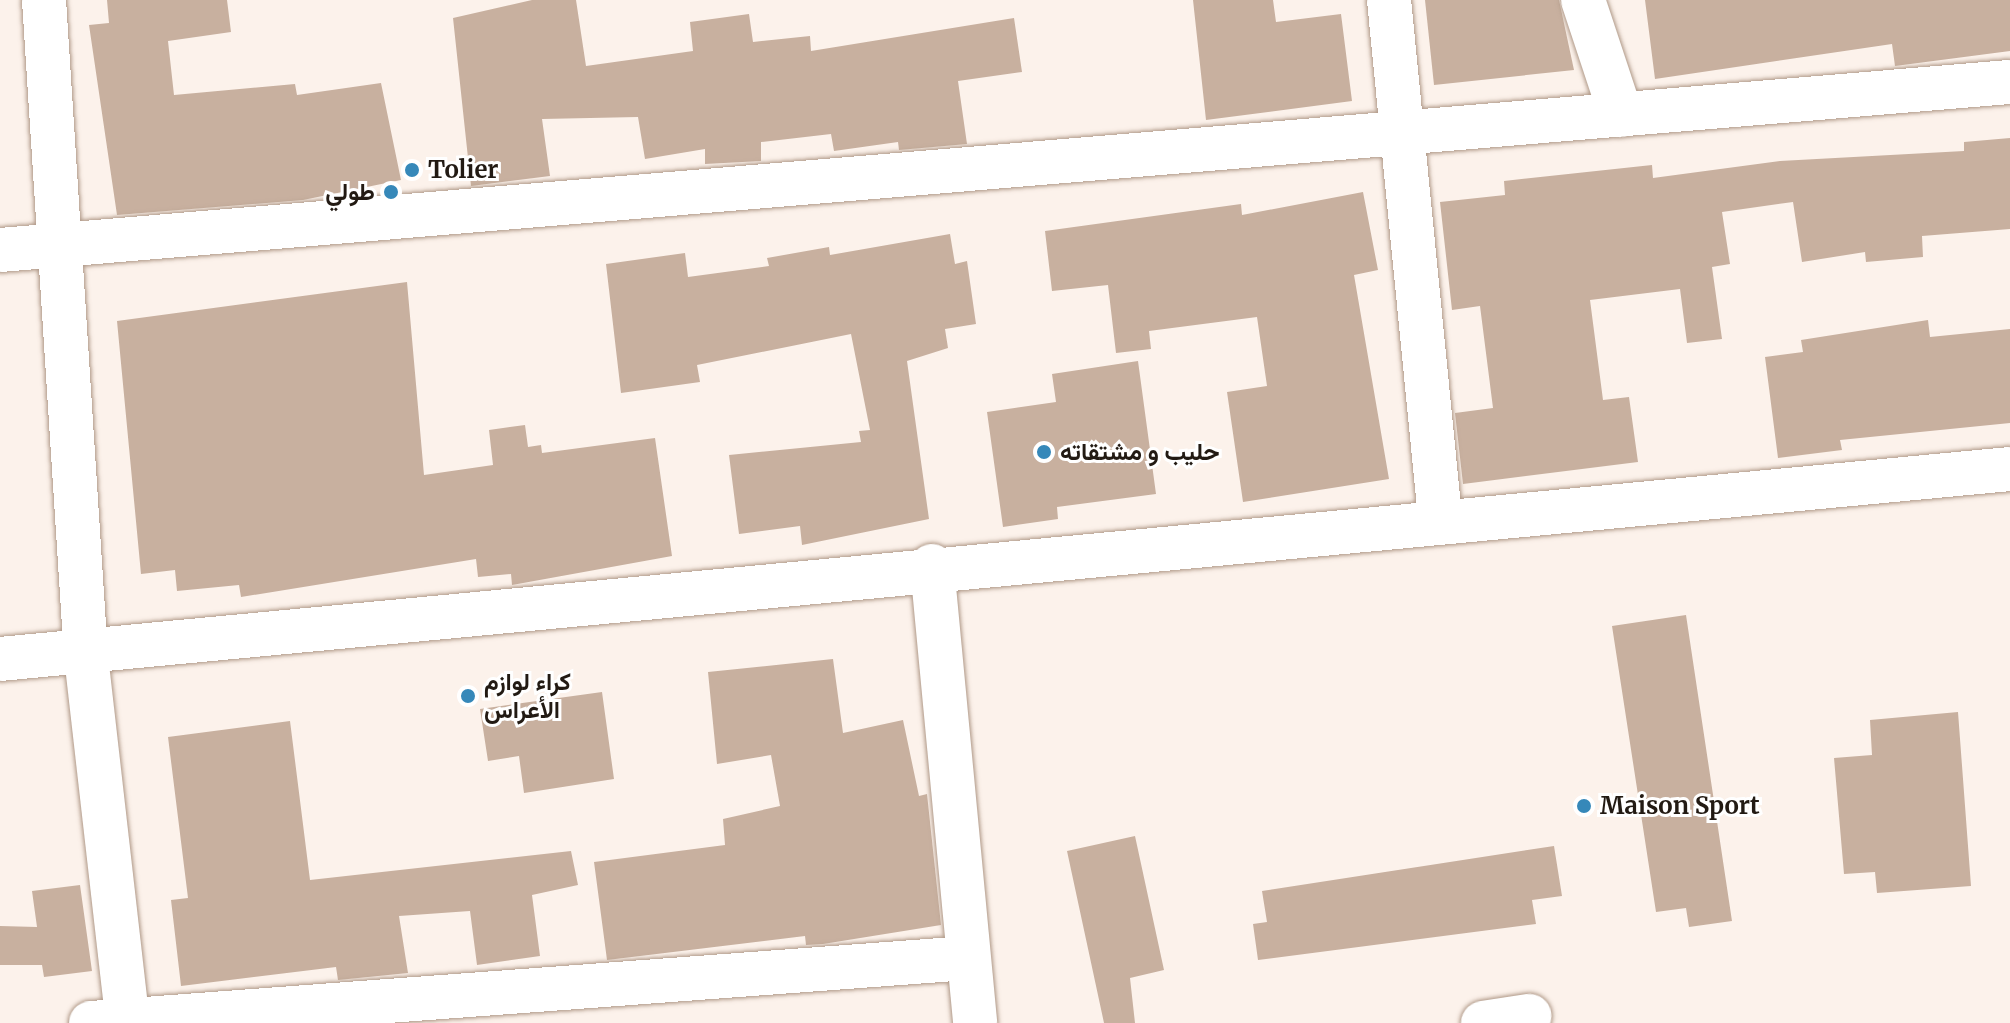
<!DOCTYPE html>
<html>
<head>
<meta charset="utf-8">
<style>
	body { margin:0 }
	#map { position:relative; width:2010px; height:1023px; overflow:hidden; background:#fcf2eb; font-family:Merriweather,Vazirmatn,serif }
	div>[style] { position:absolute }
	.building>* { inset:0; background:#c8b09f }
	.roads { filter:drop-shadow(0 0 2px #b09988) drop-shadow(0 0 2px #b09988) }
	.minor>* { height:44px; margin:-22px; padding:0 22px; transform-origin:22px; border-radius:22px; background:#fff }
	.secondary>* { height:44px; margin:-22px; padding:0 22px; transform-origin:22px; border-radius:22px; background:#fff }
	.dots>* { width:22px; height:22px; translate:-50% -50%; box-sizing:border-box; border:4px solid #fff; border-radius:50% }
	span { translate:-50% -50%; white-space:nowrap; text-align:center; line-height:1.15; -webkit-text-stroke:6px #fff; paint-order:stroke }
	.poi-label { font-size:24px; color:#221a13; font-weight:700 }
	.left { translate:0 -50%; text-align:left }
	.right { translate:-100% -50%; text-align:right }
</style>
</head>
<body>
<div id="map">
	<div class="building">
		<i style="clip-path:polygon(107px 0,227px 0,231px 32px,168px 41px,174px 95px,295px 84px,297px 95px,381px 83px,401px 180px,303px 200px,117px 215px,89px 25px,109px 23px)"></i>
		<i style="clip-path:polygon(532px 0,576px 0,586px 66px,693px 51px,690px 22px,749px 14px,753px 42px,810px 36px,811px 51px,1014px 18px,1022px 72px,958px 81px,967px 144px,899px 150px,898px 142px,834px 151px,831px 134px,761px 142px,761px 161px,705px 164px,705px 149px,645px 159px,638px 117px,542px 119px,550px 176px,471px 186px,453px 18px)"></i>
		<i style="clip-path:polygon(1193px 0,1273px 0,1276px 22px,1341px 14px,1352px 101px,1206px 120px)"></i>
		<i style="clip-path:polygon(1425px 0,1559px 0,1574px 70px,1434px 85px)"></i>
		<i style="clip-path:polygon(1645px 0,2010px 0,2010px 51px,1895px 66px,1892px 44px,1655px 79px)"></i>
		<i style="clip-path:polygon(2010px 138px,2010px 229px,1922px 236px,1923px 257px,1866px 262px,1865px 252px,1802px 262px,1793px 202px,1722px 212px,1730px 264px,1712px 267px,1722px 339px,1687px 343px,1680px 289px,1590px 300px,1603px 400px,1629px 397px,1638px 462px,1463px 484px,1455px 413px,1493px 408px,1480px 306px,1452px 310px,1440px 202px,1505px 195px,1504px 181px,1652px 165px,1653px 178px,1780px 161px,1964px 151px,1964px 142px)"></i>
		<i style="clip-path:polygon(1363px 192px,1378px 270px,1354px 275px,1389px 479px,1243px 502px,1227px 392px,1267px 386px,1257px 317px,1149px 331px,1151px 349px,1116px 353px,1108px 285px,1052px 291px,1045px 231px,1241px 204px,1242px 215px)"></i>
		<i style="clip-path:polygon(950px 234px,955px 264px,967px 261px,976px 324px,945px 329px,948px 348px,907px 361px,929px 519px,802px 545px,800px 526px,739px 534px,729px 455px,861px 442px,859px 431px,870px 430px,851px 334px,697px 365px,700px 382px,621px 393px,606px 264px,685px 253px,688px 277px,769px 266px,767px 258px,829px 247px,830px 255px)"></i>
		<i style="clip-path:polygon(407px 282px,424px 475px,493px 465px,489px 430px,525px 425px,528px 447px,541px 445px,542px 453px,655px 438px,672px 556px,512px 585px,511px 574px,478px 577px,476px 559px,241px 597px,239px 585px,177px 591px,175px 570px,141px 574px,117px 321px)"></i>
		<i style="clip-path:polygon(1928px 320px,1930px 337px,2010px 329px,2010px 423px,1840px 440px,1842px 450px,1778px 458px,1765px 357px,1803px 352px,1801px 340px)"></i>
		<i style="clip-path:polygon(1138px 361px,1156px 494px,1057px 507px,1058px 519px,1003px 527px,987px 412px,1056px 402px,1052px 374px)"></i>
		<i style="clip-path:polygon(1686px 615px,1732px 921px,1689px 927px,1686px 908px,1656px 912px,1612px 626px)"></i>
		<i style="clip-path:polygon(833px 659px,843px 733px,903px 720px,919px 796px,927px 794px,941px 925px,823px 944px,806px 945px,805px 936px,607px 960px,594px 862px,725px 845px,723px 819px,780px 806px,771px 755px,717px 764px,708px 672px)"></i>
		<i style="clip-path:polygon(602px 692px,614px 779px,524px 793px,519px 756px,488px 761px,480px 709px)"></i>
		<i style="clip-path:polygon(1958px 712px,1971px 886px,1877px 893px,1875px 872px,1844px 874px,1834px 758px,1872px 755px,1870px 720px)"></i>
		<i style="clip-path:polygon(290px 721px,310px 880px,571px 851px,578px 885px,532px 895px,540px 956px,477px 965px,470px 911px,399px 916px,408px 973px,338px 980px,336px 967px,181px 986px,171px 900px,188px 898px,168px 737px)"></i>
		<i style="clip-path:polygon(1135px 836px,1164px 970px,1130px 978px,1135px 1023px,1104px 1023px,1067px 851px)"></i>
		<i style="clip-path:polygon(1554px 846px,1562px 896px,1532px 900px,1536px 924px,1258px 960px,1253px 924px,1267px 922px,1262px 891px)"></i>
		<i style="clip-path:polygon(80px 885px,92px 971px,44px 977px,42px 965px,0 965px,0 926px,37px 927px,32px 891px)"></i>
	</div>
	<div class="roads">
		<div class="minor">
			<i style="left:44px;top:0;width:657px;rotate:86.34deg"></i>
			<i style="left:86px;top:656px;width:369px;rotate:83.5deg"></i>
			<i style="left:1389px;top:0;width:520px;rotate:84.37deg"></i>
			<i style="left:1583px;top:0;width:121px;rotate:71.7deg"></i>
			<i style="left:0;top:250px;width:2017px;rotate:-4.78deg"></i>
			<i style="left:932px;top:566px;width:459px;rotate:84.6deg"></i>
			<i style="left:91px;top:1023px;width:879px;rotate:-4.24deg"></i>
			<i style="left:1483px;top:1023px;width:47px;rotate:-8.7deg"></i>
		</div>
		<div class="secondary">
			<i style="left:0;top:659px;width:2019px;rotate:-5.4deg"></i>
		</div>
	</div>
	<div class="dots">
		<i style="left:412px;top:170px;background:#3688b9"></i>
		<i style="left:391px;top:192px;background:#3688b9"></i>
		<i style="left:1044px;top:452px;background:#3688b9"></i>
		<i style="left:468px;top:696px;background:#3688b9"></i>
		<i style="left:1584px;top:806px;background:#3688b9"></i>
	</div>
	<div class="poi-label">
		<span class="left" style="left:428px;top:170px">Tolier</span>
		<span class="right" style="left:375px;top:192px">طولي</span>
		<span class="left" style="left:1060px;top:452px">حليب و مشتقاته</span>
		<span class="left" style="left:484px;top:696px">كراء لوازم<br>الأعراس</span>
		<span class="left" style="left:1600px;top:806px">Maison Sport</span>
	</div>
</div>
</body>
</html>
